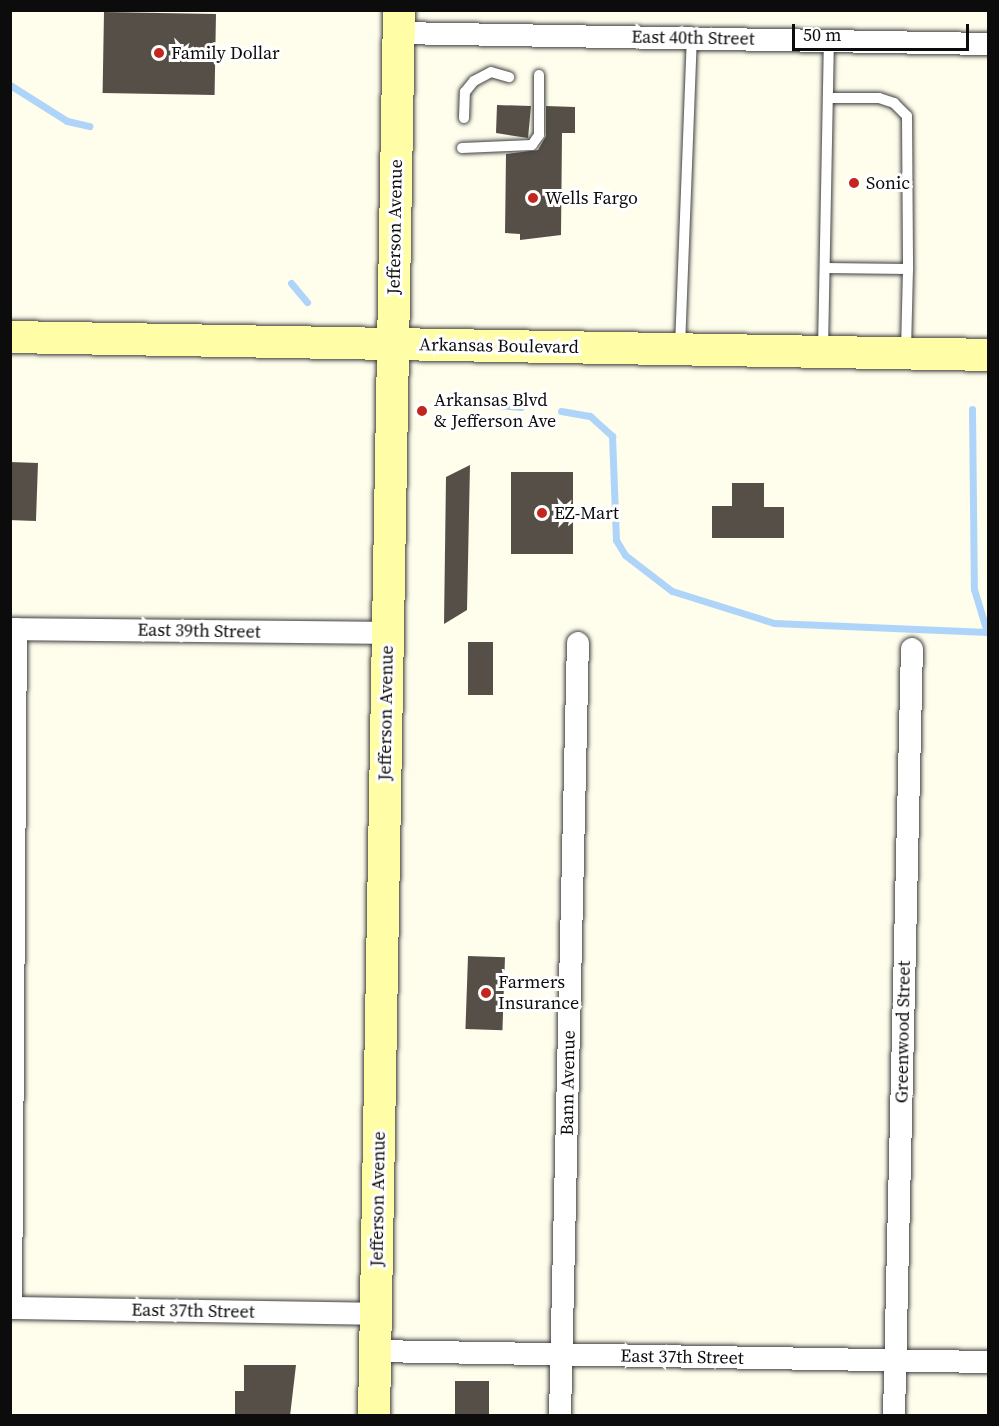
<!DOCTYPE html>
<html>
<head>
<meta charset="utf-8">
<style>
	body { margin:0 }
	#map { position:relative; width:999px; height:1426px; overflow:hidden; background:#fffdec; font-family:"Source Serif 4",serif }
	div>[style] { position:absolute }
	.stream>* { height:7px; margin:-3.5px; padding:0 3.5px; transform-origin:3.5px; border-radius:3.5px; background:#aed5f9 }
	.building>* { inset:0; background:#554f48; transform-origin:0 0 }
	.roads { filter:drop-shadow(0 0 2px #3f3f3f) drop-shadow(0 0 2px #3f3f3f) }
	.service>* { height:10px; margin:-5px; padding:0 5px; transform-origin:5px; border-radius:5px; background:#fff }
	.minor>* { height:22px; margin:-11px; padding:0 11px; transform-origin:11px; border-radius:11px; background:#fff }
	.secondary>* { height:32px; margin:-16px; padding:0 16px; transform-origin:16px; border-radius:16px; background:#fffea7 }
	.dots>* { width:16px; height:16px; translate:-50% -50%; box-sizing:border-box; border:3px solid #fff; border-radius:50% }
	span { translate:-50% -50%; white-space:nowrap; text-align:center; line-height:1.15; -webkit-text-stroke:6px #fff; paint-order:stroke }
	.street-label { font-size:18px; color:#0c0c0c }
	.poi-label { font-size:18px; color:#0c0c0c }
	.left { translate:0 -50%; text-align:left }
	.frame { position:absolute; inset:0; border:12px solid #0c0c0c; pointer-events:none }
	.scale { position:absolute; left:792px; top:24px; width:177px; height:27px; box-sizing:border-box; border:3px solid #0c0c0c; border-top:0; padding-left:8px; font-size:18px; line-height:21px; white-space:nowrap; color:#0c0c0c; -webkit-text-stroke:4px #fff; paint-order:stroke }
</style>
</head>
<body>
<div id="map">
	<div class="stream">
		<i style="left:10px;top:85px;width:67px;rotate:32.3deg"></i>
		<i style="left:67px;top:121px;width:23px;rotate:13deg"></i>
		<i style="left:291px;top:283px;width:25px;rotate:50deg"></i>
		<i style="left:438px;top:399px;width:83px;rotate:5.5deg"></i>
		<i style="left:972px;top:409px;width:180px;rotate:89.4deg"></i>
		<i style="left:974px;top:589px;width:45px;rotate:73.2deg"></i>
		<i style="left:561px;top:411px;width:29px;rotate:10deg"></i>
		<i style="left:590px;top:416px;width:30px;rotate:42deg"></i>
		<i style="left:612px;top:436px;width:104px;rotate:87.8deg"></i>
		<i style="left:616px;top:540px;width:17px;rotate:59deg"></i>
		<i style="left:625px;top:555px;width:59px;rotate:37.5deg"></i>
		<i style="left:672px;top:591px;width:107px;rotate:17.4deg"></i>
		<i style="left:774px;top:623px;width:214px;rotate:2.4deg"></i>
	</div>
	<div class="building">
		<i style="left:104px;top:12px;width:112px;height:81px;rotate:1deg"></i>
		<i style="clip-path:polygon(497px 105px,531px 106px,528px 138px,496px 133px)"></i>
		<i style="clip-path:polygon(546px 106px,575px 107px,575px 133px,562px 133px,561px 235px,520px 240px,520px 234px,505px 233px,506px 154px,538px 150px,546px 136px)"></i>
		<i style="left:10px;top:462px;width:28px;height:58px;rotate:2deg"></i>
		<i style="clip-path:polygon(470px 465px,467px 610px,444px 624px,446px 477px)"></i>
		<i style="left:511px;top:472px;width:62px;height:82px"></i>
		<i style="clip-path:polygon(732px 483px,764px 483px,764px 507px,784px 507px,784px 538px,712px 538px,712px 506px,732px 506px)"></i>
		<i style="left:468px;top:642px;width:25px;height:53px"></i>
		<i style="left:468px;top:956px;width:37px;height:73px;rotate:2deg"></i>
		<i style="clip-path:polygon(244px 1365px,296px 1365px,290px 1416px,235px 1416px,235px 1391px,244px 1391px)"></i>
		<i style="left:455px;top:1381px;width:34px;height:35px"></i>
	</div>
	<div class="roads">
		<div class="service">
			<i style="left:828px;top:98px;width:51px"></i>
			<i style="left:879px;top:98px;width:16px;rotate:18deg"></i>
			<i style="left:894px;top:103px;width:18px;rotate:45deg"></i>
			<i style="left:907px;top:116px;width:153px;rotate:89.6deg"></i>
			<i style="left:464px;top:118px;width:26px;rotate:-88deg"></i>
			<i style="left:465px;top:92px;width:14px;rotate:-51deg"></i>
			<i style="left:474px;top:81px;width:19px;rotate:-28deg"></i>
			<i style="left:491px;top:72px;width:19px;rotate:16deg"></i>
			<i style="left:462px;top:148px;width:70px;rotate:-2.5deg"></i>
			<i style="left:532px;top:145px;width:12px;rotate:-55deg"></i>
			<i style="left:539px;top:135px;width:60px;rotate:-90deg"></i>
			<i style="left:825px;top:268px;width:83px;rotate:0.7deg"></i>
			<i style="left:908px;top:269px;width:82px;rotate:91.4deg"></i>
			<i style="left:680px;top:347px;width:309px;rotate:-87.8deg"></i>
			<i style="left:823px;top:349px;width:308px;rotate:-88.9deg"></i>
		</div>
		<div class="minor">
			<i style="left:398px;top:33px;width:590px;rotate:1.07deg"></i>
			<i style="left:10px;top:629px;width:377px;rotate:0.6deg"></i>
			<i style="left:10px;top:1308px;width:366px;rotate:0.9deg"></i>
			<i style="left:11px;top:1308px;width:679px;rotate:-89.58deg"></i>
			<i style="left:375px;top:1351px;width:613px;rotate:1.03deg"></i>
			<i style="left:560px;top:1416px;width:773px;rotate:-88.67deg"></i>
			<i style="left:894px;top:1416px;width:767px;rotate:-88.66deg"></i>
		</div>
		<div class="secondary">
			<i style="left:10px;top:337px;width:978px;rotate:1.05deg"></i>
			<i style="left:374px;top:1416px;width:1406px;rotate:-88.98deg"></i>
		</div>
	</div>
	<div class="dots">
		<i style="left:159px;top:53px;background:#c2271f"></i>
		<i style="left:854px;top:183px;background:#c2271f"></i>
		<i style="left:533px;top:198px;background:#c2271f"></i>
		<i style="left:422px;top:411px;background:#c2271f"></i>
		<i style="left:542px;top:513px;background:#c2271f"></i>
		<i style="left:486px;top:993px;background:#c2271f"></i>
	</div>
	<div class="street-label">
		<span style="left:693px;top:38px;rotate:1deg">East 40th Street</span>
		<span style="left:395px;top:227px;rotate:-89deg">Jefferson Avenue</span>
		<span style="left:499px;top:346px;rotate:1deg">Arkansas Boulevard</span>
		<span style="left:199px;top:631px;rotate:1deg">East 39th Street</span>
		<span style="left:386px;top:713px;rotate:-89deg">Jefferson Avenue</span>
		<span style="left:903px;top:1032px;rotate:-89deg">Greenwood Street</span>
		<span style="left:568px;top:1083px;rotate:-89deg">Bann Avenue</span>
		<span style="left:378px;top:1199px;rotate:-89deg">Jefferson Avenue</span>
		<span style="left:193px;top:1311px;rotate:1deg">East 37th Street</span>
		<span style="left:682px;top:1357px;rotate:1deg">East 37th Street</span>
	</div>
	<div class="poi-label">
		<span class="left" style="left:171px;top:53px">Family Dollar</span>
		<span class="left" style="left:866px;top:183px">Sonic</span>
		<span class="left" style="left:545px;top:198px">Wells Fargo</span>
		<span class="left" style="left:434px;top:411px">Arkansas Blvd<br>&amp; Jefferson Ave</span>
		<span class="left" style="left:554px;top:513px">EZ-Mart</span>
		<span class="left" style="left:498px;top:993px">Farmers<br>Insurance</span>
	</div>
	<div class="frame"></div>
	<div class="scale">50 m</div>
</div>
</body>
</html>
